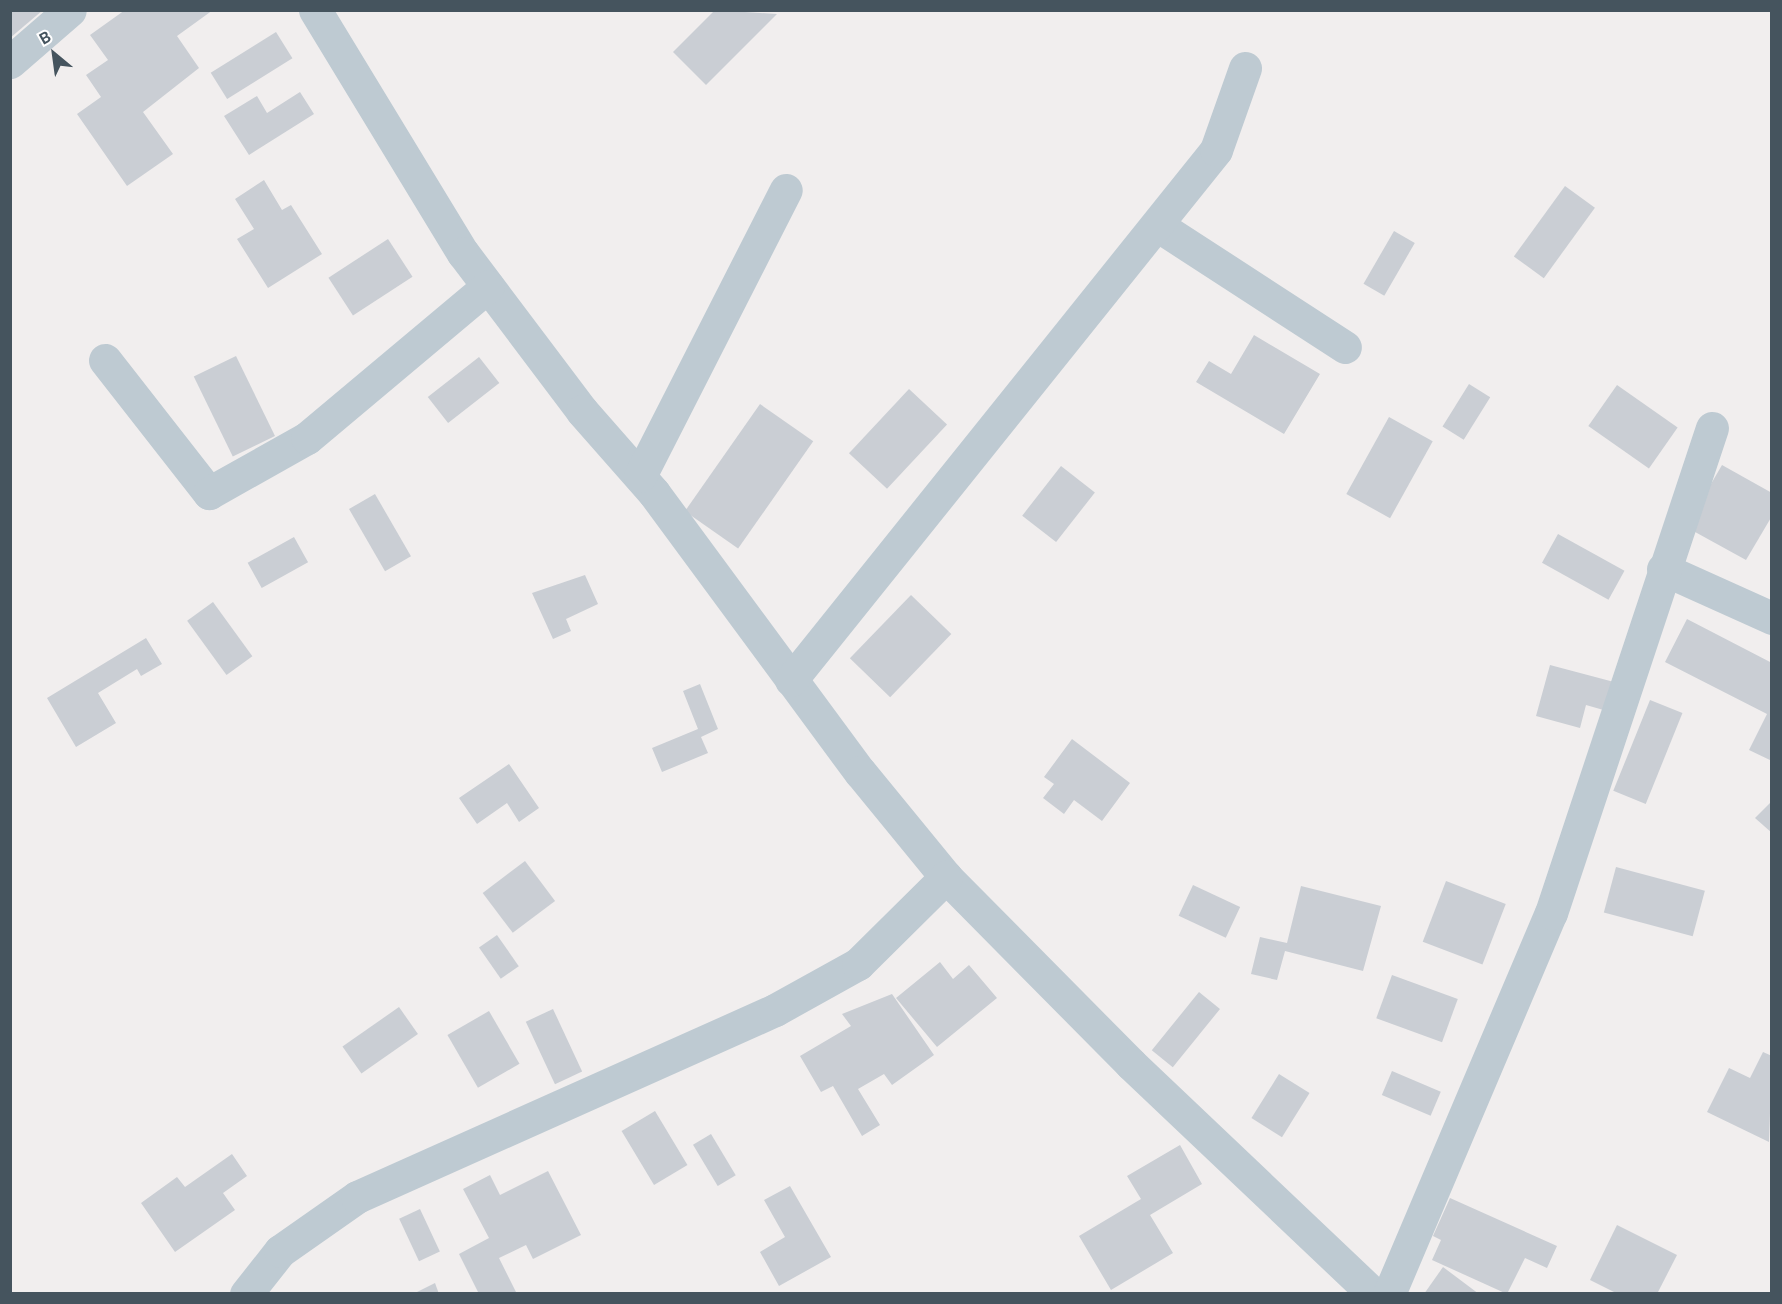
<!DOCTYPE html>
<html>
<head>
<meta charset="utf-8">
<style>
	body { margin:0 }
	#map { position:relative; width:1782px; height:1304px; overflow:hidden; background:#f1eeee; font-family:"DM Sans",sans-serif }
	div>[style] { position:absolute }
	.building>* { inset:0; background:#caced4; transform-origin:0 0 }
	.minor>* { height:33px; margin:-16.5px; padding:0 16.5px; transform-origin:16.5px; border-radius:16.5px; background:#becad2 }
	span { translate:-50% -50%; white-space:nowrap; text-align:center; line-height:1.15; -webkit-text-stroke:4.5px #fff; paint-order:stroke }
	.frame { position:absolute; inset:0; border:12px solid #45545e; pointer-events:none }
	.north { position:absolute; left:24px; top:24px; width:60px; height:60px; -webkit-text-stroke:4px #fff; paint-order:stroke; rotate:331deg; font-size:16px; font-weight:700; line-height:24px; text-align:center; color:#45545e }
	.north::after { content:''; display:block; margin:auto; width:21px; height:27px; background:#45545e; clip-path:polygon(50% 0,100% 100%,50% 72%,0 100%) }
</style>
</head>
<body>
<div id="map">
	<div class="building">
		<i style="clip-path:polygon(10px 10px,43px 10px,10px 38px)"></i>
		<i style="clip-path:polygon(125px 10px,213px 10px,177px 36px,199px 68px,143px 112px,173px 154px,127px 186px,77px 114px,101px 97px,86px 75px,108px 60px,90px 35px)"></i>
		<i style="clip-path:polygon(715px 10px,777px 14px,706px 85px,673px 52px)"></i>
		<i style="left:276px;top:32px;width:31px;height:77px;rotate:58deg"></i>
		<i style="clip-path:polygon(300px 92px,314px 114px,249px 155px,224px 116px,257px 96px,267px 113px)"></i>
		<i style="clip-path:polygon(264px 180px,282px 210px,291px 205px,322px 254px,268px 288px,237px 239px,254px 229px,235px 199px)"></i>
		<i style="left:1565px;top:186px;width:37px;height:87px;rotate:36deg"></i>
		<i style="left:1394px;top:231px;width:24px;height:61px;rotate:30deg"></i>
		<i style="left:388px;top:239px;width:45px;height:71px;rotate:57deg"></i>
		<i style="clip-path:polygon(1254px 335px,1320px 374px,1284px 434px,1196px 382px,1209px 361px,1231px 374px)"></i>
		<i style="left:236px;top:356px;width:89px;height:47px;rotate:64deg"></i>
		<i style="left:479px;top:357px;width:33px;height:65px;rotate:52deg"></i>
		<i style="left:1469px;top:384px;width:25px;height:50px;rotate:32deg"></i>
		<i style="left:1617px;top:385px;width:74px;height:50px;rotate:35deg"></i>
		<i style="left:909px;top:389px;width:52px;height:88px;rotate:43deg"></i>
		<i style="left:760px;top:404px;width:65px;height:131px;rotate:35deg"></i>
		<i style="left:1389px;top:417px;width:50px;height:88px;rotate:29deg"></i>
		<i style="clip-path:polygon(1722px 465px,1772px 493px,1772px 516px,1746px 560px,1686px 527px)"></i>
		<i style="left:1061px;top:466px;width:43px;height:63px;rotate:38deg"></i>
		<i style="left:375px;top:494px;width:72px;height:30px;rotate:60deg"></i>
		<i style="left:1558px;top:534px;width:76px;height:33px;rotate:29deg"></i>
		<i style="left:294px;top:537px;width:29px;height:53px;rotate:61deg"></i>
		<i style="clip-path:polygon(585px 575px,598px 604px,566px 619px,571px 631px,553px 639px,532px 593px)"></i>
		<i style="left:911px;top:595px;width:56px;height:88px;rotate:44deg"></i>
		<i style="left:213px;top:602px;width:67px;height:32px;rotate:54deg"></i>
		<i style="clip-path:polygon(1687px 619px,1772px 663px,1772px 761px,1749px 750px,1767px 714px,1665px 662px)"></i>
		<i style="clip-path:polygon(146px 638px,162px 664px,141px 676px,137px 669px,98px 693px,116px 723px,76px 747px,47px 698px)"></i>
		<i style="clip-path:polygon(1550px 665px,1614px 682px,1607px 711px,1586px 705px,1580px 728px,1536px 716px)"></i>
		<i style="clip-path:polygon(700px 684px,718px 729px,701px 737px,708px 753px,662px 772px,652px 748px,698px 729px,683px 691px)"></i>
		<i style="left:1650px;top:700px;width:35px;height:98px;rotate:22deg"></i>
		<i style="clip-path:polygon(1072px 739px,1130px 783px,1102px 821px,1074px 800px,1064px 814px,1043px 798px,1054px 784px,1044px 777px)"></i>
		<i style="clip-path:polygon(509px 764px,539px 808px,519px 822px,507px 803px,477px 824px,459px 798px)"></i>
		<i style="clip-path:polygon(1772px 801px,1772px 833px,1755px 818px)"></i>
		<i style="left:525px;top:861px;width:50px;height:53px;rotate:53deg"></i>
		<i style="left:1616px;top:867px;width:92px;height:47px;rotate:15deg"></i>
		<i style="left:1446px;top:881px;width:64px;height:65px;rotate:21deg"></i>
		<i style="left:1193px;top:885px;width:52px;height:34px;rotate:25deg"></i>
		<i style="clip-path:polygon(1301px 886px,1381px 906px,1363px 971px,1285px 951px,1277px 980px,1251px 974px,1260px 937px,1287px 943px)"></i>
		<i style="left:497px;top:935px;width:38px;height:22px;rotate:55deg"></i>
		<i style="clip-path:polygon(940px 962px,953px 979px,969px 965px,997px 998px,937px 1047px,896px 998px)"></i>
		<i style="left:1392px;top:975px;width:70px;height:46px;rotate:20deg"></i>
		<i style="left:1199px;top:992px;width:27px;height:75px;rotate:39deg"></i>
		<i style="clip-path:polygon(892px 994px,934px 1055px,892px 1085px,884px 1074px,858px 1089px,880px 1125px,862px 1136px,833px 1086px,821px 1092px,800px 1056px,851px 1026px,842px 1014px)"></i>
		<i style="left:399px;top:1007px;width:33px;height:69px;rotate:55deg"></i>
		<i style="left:553px;top:1009px;width:69px;height:30px;rotate:65deg"></i>
		<i style="left:489px;top:1011px;width:61px;height:48px;rotate:60deg"></i>
		<i style="clip-path:polygon(1763px 1052px,1772px 1056px,1769px 1142px,1707px 1112px,1729px 1068px,1750px 1078px)"></i>
		<i style="left:1392px;top:1071px;width:53px;height:26px;rotate:23deg"></i>
		<i style="left:1279px;top:1074px;width:36px;height:52px;rotate:32deg"></i>
		<i style="left:655px;top:1111px;width:63px;height:39px;rotate:59deg"></i>
		<i style="left:711px;top:1134px;width:48px;height:21px;rotate:59deg"></i>
		<i style="clip-path:polygon(1180px 1145px,1202px 1184px,1150px 1215px,1173px 1253px,1111px 1290px,1079px 1236px,1141px 1199px,1127px 1176px)"></i>
		<i style="clip-path:polygon(232px 1154px,247px 1176px,223px 1193px,235px 1210px,175px 1252px,141px 1203px,177px 1177px,185px 1187px)"></i>
		<i style="clip-path:polygon(548px 1171px,581px 1235px,533px 1259px,526px 1245px,499px 1258px,517px 1294px,479px 1294px,459px 1254px,489px 1238px,463px 1189px,490px 1175px,500px 1195px)"></i>
		<i style="clip-path:polygon(790px 1186px,831px 1257px,779px 1286px,760px 1252px,785px 1237px,764px 1200px)"></i>
		<i style="clip-path:polygon(1450px 1198px,1557px 1246px,1547px 1268px,1525px 1258px,1507px 1294px,1432px 1260px,1441px 1240px,1433px 1236px)"></i>
		<i style="left:420px;top:1209px;width:47px;height:23px;rotate:65deg"></i>
		<i style="clip-path:polygon(1617px 1225px,1677px 1255px,1657px 1294px,1618px 1294px,1590px 1280px)"></i>
		<i style="clip-path:polygon(1443px 1267px,1479px 1294px,1424px 1294px)"></i>
		<i style="clip-path:polygon(435px 1283px,439px 1294px,413px 1294px)"></i>
	</div>
	<div class="minor">
		<i style="left:315px;top:10px;width:285px;rotate:58.7deg"></i>
		<i style="left:463px;top:253px;width:198px;rotate:53deg"></i>
		<i style="left:582px;top:411px;width:109px;rotate:48.7deg"></i>
		<i style="left:654px;top:493px;width:347px;rotate:53.6deg"></i>
		<i style="left:860px;top:772px;width:136px;rotate:50.7deg"></i>
		<i style="left:946px;top:877px;width:263px;rotate:45.3deg"></i>
		<i style="left:1131px;top:1064px;width:334px;rotate:43.5deg"></i>
		<i style="left:10px;top:62px;width:79px;rotate:-40.9deg"></i>
		<i style="left:1157px;top:225px;width:224px;rotate:33deg"></i>
		<i style="left:105px;top:360px;width:169px;rotate:52deg"></i>
		<i style="left:209px;top:493px;width:112px;rotate:-29.3deg"></i>
		<i style="left:307px;top:438px;width:236px;rotate:-40deg"></i>
		<i style="left:640px;top:476px;width:321px;rotate:-63deg"></i>
		<i style="left:1663px;top:569px;width:120px;rotate:24.2deg"></i>
		<i style="left:791px;top:680px;width:679px;rotate:-51.27deg"></i>
		<i style="left:1216px;top:150px;width:87px;rotate:-70.5deg"></i>
		<i style="left:246px;top:1294px;width:55px;rotate:-51.7deg"></i>
		<i style="left:280px;top:1251px;width:94px;rotate:-35deg"></i>
		<i style="left:357px;top:1197px;width:458px;rotate:-24.1deg"></i>
		<i style="left:775px;top:1010px;width:95px;rotate:-29deg"></i>
		<i style="left:858px;top:964px;width:124px;rotate:-44.7deg"></i>
		<i style="left:1389px;top:1294px;width:414px;rotate:-67deg"></i>
		<i style="left:1551px;top:913px;width:511px;rotate:-71.64deg"></i>
	</div>
	<div class="frame"></div>
	<div class="north">B</div>
</div>
</body>
</html>
